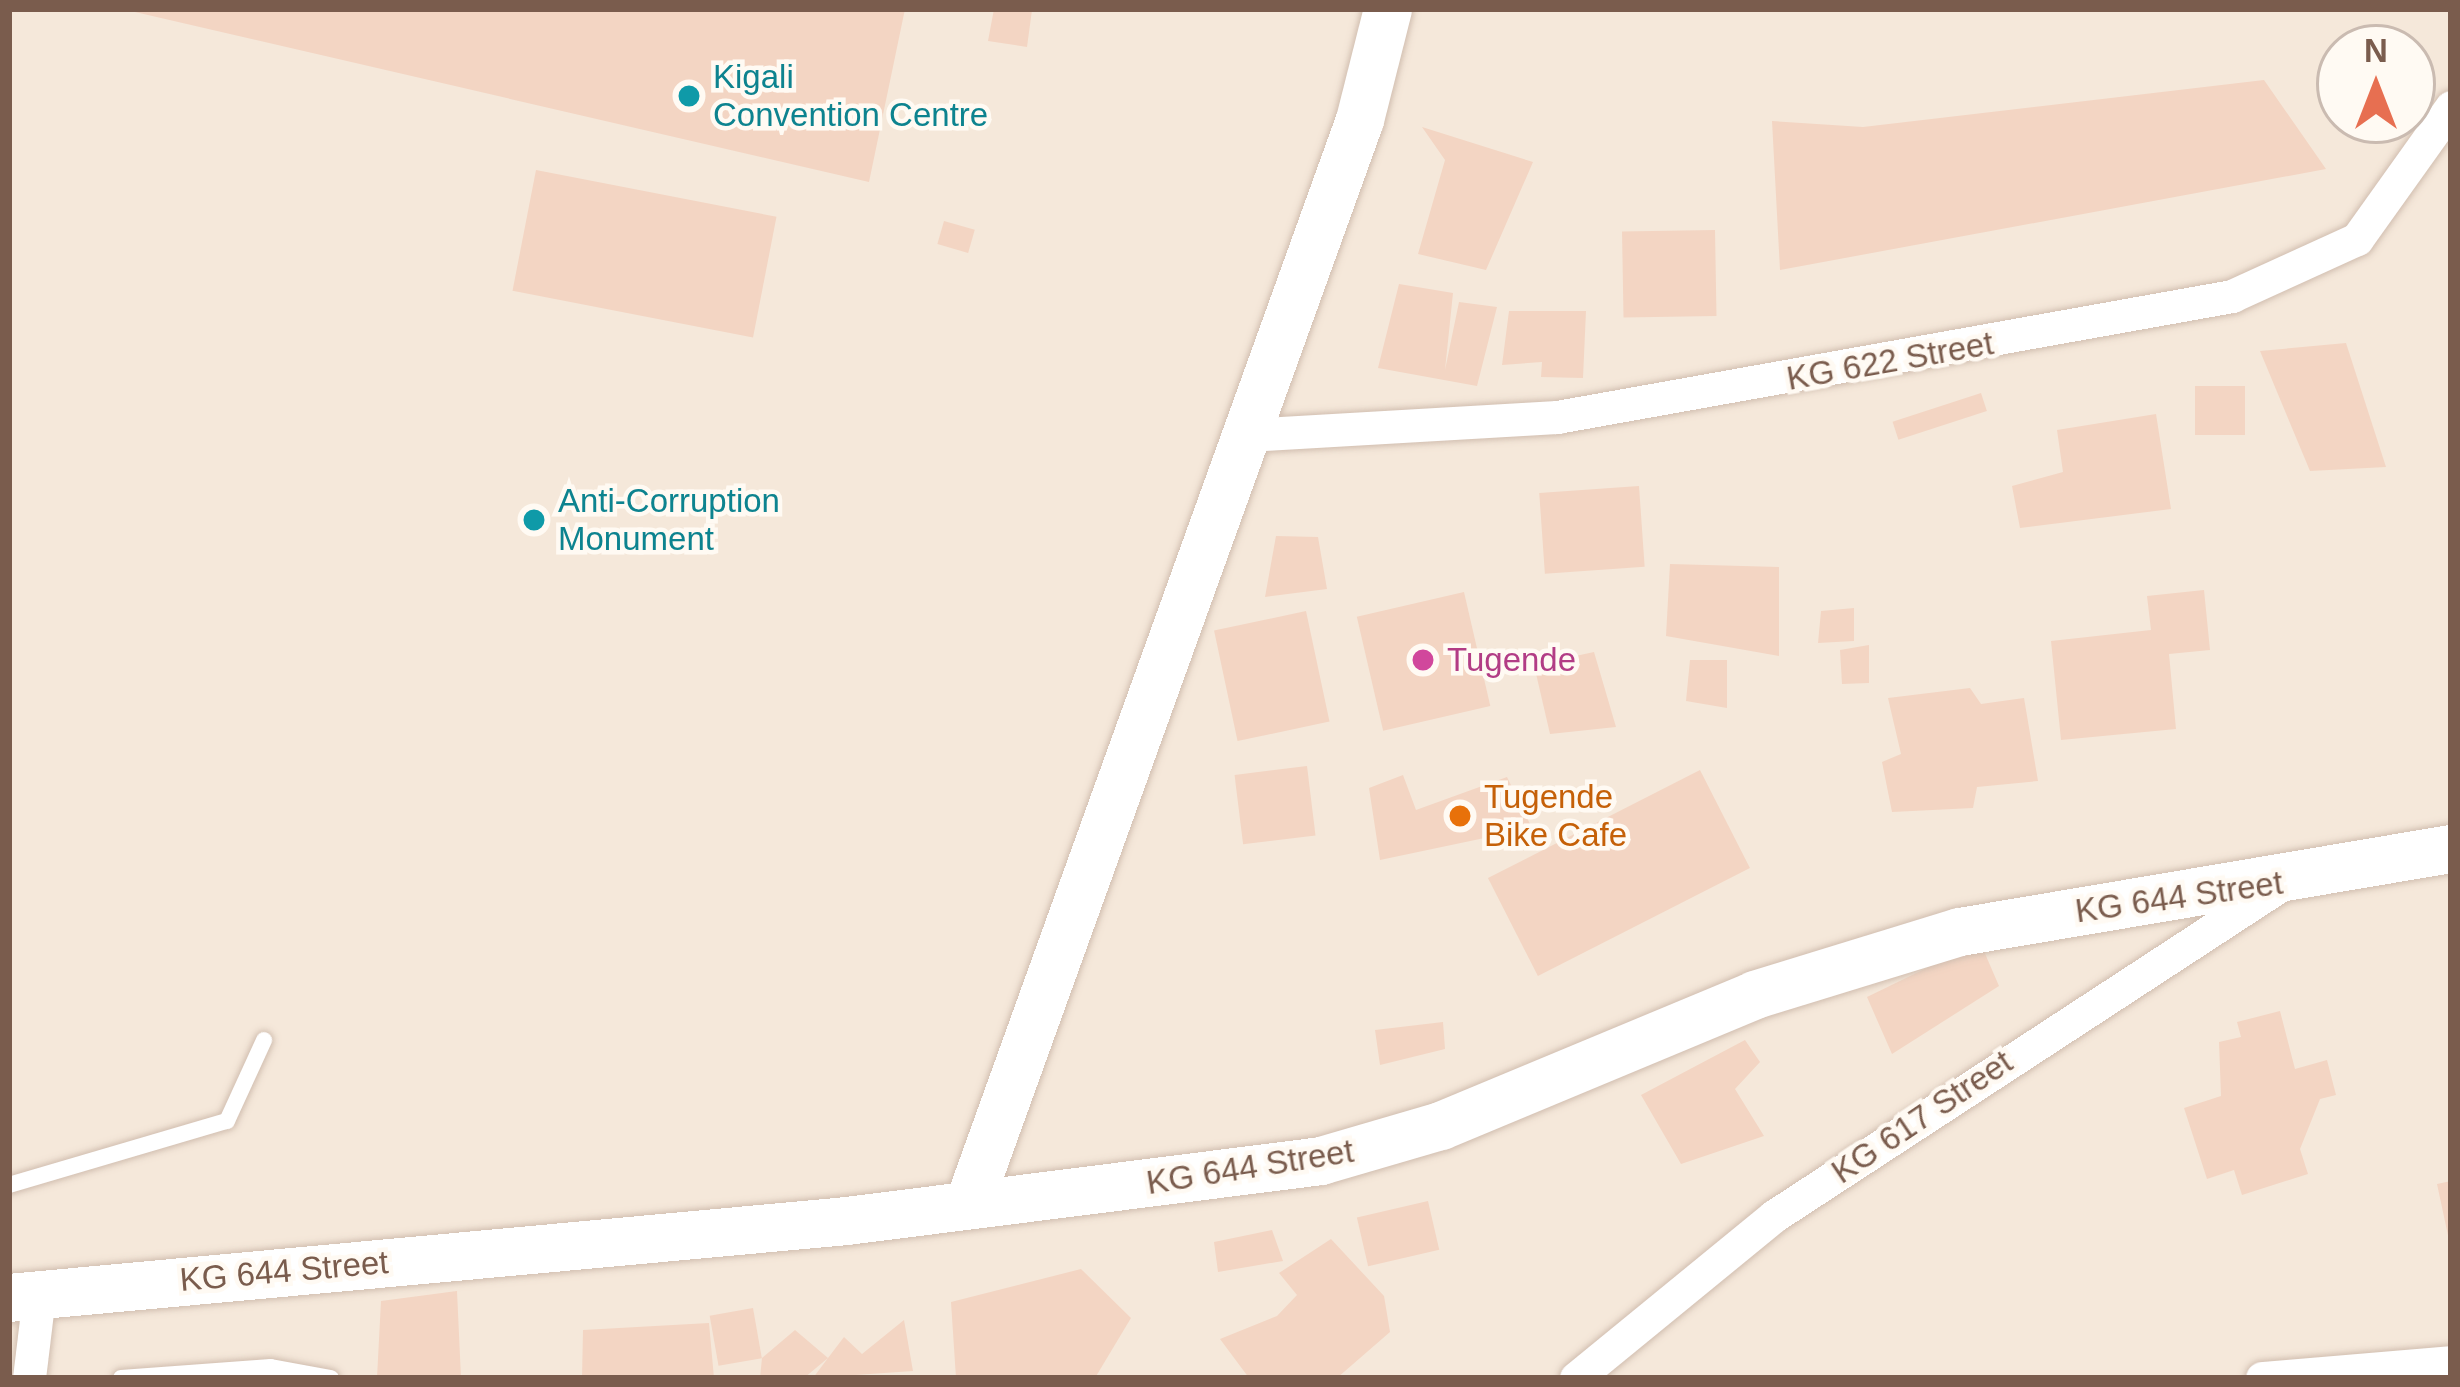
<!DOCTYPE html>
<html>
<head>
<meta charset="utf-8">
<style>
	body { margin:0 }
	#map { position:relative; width:2460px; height:1387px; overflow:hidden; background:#fdf6ec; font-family:Helvetica,sans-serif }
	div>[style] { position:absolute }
	.residential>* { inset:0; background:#f5e8da }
	.building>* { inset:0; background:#f3d5c3; transform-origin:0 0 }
	.roads { filter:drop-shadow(0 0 3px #d1beb0) drop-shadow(0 0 3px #d1beb0) }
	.lane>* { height:16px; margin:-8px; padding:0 8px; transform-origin:8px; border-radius:8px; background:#fff }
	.street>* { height:33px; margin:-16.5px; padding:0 16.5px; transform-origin:16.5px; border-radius:16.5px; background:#fff }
	.secondary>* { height:48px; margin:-24px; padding:0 24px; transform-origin:24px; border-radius:24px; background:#fff }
	.dots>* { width:33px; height:33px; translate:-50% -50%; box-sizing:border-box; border:6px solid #fffaf3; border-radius:50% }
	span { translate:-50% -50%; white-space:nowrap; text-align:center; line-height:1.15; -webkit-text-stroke:9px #fffaf3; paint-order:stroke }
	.culture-label { font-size:33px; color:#0d838f }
	.left { translate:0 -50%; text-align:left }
	.street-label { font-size:33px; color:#7a5c4d }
	.hotel-label { font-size:33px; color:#b23c85 }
	.food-label { font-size:33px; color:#c56008 }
	.frame { position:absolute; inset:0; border:12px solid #7a5c4d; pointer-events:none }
	.north { position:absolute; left:2316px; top:24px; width:120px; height:120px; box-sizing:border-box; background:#fffaf3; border:3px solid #cabbb1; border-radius:50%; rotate:0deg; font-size:33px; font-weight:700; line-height:48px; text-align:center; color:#7a5c4d }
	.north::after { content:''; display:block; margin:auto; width:42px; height:54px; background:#e76f51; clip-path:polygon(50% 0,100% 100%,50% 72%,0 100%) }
</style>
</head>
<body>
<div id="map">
	<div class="residential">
		<i style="clip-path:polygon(evenodd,9px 9px,2451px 9px,2451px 1378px,9px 1378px,9px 9px,2340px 48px,2412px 48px,2412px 120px,2340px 120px,2340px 48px)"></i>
	</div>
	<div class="building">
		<i style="clip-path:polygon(122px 9px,905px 9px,869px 182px)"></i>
		<i style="clip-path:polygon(994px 9px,1032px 10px,1027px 47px,988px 41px)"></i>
		<i style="clip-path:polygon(2264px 80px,2326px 169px,1780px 270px,1772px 121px,1863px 127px)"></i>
		<i style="clip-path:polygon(1422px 127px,1533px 162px,1486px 270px,1418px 254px,1445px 160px)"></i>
		<i style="left:536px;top:170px;width:245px;height:123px;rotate:11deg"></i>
		<i style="left:944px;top:221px;width:32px;height:24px;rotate:16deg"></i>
		<i style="left:1715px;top:230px;width:86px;height:93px;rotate:89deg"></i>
		<i style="clip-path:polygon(1399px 284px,1453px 293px,1445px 370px,1459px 302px,1497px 307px,1477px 386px,1378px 368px)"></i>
		<i style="clip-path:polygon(1509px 311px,1586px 311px,1583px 378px,1541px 377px,1542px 362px,1502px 365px)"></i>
		<i style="clip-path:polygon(2346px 343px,2386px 467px,2310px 471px,2260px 351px)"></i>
		<i style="left:2245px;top:386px;width:49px;height:50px;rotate:90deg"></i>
		<i style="left:1981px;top:393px;width:19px;height:93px;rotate:72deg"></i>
		<i style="clip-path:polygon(2156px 414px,2171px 509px,2020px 528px,2012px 486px,2063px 472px,2057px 430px)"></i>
		<i style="left:1639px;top:486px;width:81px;height:100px;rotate:86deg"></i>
		<i style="clip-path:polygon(1276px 536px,1318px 537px,1327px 589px,1265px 597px)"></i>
		<i style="clip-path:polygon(1670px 564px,1779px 567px,1779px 656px,1666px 636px)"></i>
		<i style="clip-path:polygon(2204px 590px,2210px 650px,2169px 654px,2176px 729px,2061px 740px,2051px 641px,2151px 630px,2147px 596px)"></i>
		<i style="left:1464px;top:592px;width:117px;height:110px;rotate:77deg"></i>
		<i style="clip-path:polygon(1854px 608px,1854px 641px,1818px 643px,1821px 611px)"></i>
		<i style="left:1306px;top:611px;width:113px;height:94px;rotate:78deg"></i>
		<i style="clip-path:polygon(1869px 645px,1869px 683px,1842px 684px,1840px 650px)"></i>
		<i style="clip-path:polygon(1594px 652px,1616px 727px,1550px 734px,1534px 665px)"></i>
		<i style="clip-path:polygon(1690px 660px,1727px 660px,1727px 708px,1686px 701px)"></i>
		<i style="clip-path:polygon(1970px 688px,1981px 704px,2024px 698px,2038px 781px,1977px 787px,1973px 808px,1892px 812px,1882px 762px,1901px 754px,1888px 698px)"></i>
		<i style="left:1307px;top:766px;width:70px;height:73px;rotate:83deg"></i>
		<i style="left:1700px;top:770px;width:110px;height:238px;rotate:63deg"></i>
		<i style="clip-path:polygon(1403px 775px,1416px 810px,1507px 777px,1532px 828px,1380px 860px,1369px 788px)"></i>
		<i style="clip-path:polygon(1980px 942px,1999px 986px,1892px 1054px,1867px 997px)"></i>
		<i style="clip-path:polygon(2280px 1011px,2295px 1069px,2327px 1060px,2336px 1095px,2320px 1099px,2300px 1149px,2308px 1174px,2242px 1195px,2234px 1170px,2207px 1179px,2184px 1108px,2221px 1096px,2219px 1042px,2241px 1037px,2237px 1022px)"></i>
		<i style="clip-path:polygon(1443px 1022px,1445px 1049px,1380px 1065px,1375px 1030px)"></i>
		<i style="clip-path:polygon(1745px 1040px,1760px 1062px,1735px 1089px,1764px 1136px,1681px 1164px,1641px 1095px)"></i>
		<i style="clip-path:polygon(2451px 1181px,2451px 1240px,2449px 1240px,2437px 1184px)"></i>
		<i style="left:1428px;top:1201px;width:50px;height:73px;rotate:77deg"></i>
		<i style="clip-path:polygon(1272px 1230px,1283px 1261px,1218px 1272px,1214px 1242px)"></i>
		<i style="clip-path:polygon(1331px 1239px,1384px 1296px,1390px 1332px,1337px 1378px,1249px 1378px,1220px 1339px,1277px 1316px,1297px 1295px,1279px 1273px)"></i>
		<i style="clip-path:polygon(1081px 1269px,1131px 1318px,1095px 1378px,956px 1378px,951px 1302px)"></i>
		<i style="clip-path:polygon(457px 1291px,461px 1378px,377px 1378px,381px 1301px)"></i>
		<i style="left:753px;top:1308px;width:51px;height:44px;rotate:80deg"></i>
		<i style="clip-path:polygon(904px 1320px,913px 1371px,813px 1378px,828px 1358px,804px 1378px,760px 1378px,762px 1358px,795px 1330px,828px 1358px,844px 1337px,862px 1354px)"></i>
		<i style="clip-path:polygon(709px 1323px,714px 1378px,582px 1378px,583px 1330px)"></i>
	</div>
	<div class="roads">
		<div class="lane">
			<i style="left:9px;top:1185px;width:227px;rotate:-16.4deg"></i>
			<i style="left:227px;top:1121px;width:89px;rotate:-65.4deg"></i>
			<i style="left:121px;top:1378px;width:150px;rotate:-4.2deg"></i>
			<i style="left:271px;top:1367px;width:61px;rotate:10.4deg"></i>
		</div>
		<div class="street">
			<i style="left:1246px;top:435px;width:312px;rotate:-3.3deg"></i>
			<i style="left:1557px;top:417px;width:686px;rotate:-10.16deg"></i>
			<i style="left:2232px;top:296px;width:137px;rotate:-24.5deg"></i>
			<i style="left:2357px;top:239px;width:162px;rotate:-54.5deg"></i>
			<i style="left:29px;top:1378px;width:84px;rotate:-83.1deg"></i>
			<i style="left:1576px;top:1378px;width:256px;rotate:-39.3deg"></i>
			<i style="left:1774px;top:1216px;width:603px;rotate:-33.16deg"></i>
			<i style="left:2262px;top:1378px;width:190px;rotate:-4.8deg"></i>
		</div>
		<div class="secondary">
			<i style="left:970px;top:1201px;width:1149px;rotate:-70.16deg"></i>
			<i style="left:1360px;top:120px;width:114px;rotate:-75.8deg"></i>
			<i style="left:9px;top:1298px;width:842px;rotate:-5.25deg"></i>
			<i style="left:847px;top:1221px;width:478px;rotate:-7.2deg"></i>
			<i style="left:1321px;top:1161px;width:125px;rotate:-16.3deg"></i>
			<i style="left:1441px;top:1126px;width:340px;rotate:-22.6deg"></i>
			<i style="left:1755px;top:995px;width:214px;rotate:-17.1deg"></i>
			<i style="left:1960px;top:932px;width:498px;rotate:-9.6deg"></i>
		</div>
	</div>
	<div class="dots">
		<i style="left:689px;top:96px;background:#0f9aa8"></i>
		<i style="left:534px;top:520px;background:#0f9aa8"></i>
		<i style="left:1423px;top:660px;background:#d1479c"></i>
		<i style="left:1460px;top:816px;background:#e8710a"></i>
	</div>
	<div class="culture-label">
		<span class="left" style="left:713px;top:96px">Kigali<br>Convention Centre</span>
		<span class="left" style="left:558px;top:520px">Anti-Corruption<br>Monument</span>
	</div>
	<div class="street-label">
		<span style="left:1890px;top:361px;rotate:-10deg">KG 622 Street</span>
		<span style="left:2179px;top:897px;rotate:-8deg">KG 644 Street</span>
		<span style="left:1922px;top:1117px;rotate:-34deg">KG 617 Street</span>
		<span style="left:1250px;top:1167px;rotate:-9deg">KG 644 Street</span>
		<span style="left:284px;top:1271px;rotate:-5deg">KG 644 Street</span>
	</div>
	<div class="hotel-label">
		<span class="left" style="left:1447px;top:660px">Tugende</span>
	</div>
	<div class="food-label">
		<span class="left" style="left:1484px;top:816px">Tugende<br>Bike Cafe</span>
	</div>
	<div class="frame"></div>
	<div class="north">N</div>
</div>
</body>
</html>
